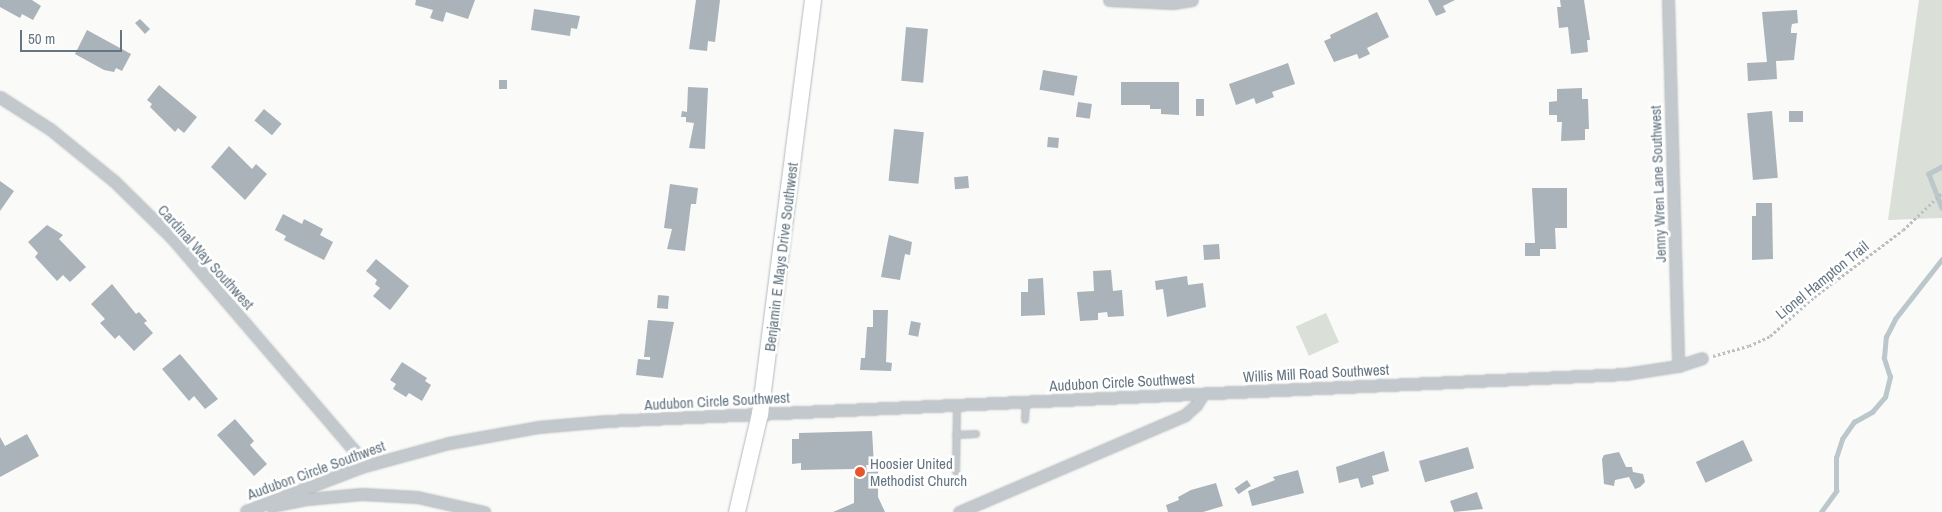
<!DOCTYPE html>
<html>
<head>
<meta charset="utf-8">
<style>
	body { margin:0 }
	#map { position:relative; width:1942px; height:512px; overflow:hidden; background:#fafaf8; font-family:"Archivo Narrow",sans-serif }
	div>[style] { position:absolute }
	.green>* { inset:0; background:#dadfd7; transform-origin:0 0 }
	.stream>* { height:4.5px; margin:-2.25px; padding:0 2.25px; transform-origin:2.25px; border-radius:2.25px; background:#bbc7cb }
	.building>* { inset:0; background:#aab3b9; transform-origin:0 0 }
	.path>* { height:2.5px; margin-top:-1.25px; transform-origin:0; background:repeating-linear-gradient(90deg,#bbbfc2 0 2.5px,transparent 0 5px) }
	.roads { filter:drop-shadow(0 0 1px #b3babf) drop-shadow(0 0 1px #b3babf) }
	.lane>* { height:5.5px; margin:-2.75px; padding:0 2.75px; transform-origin:2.75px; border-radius:2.75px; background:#c3c8cc }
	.street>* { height:11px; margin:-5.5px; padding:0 5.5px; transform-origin:5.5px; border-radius:5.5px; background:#c3c8cc }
	.secondary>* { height:16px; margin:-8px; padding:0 8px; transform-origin:8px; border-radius:8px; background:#fff }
	.dots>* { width:14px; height:14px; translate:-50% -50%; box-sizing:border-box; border:2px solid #fff; border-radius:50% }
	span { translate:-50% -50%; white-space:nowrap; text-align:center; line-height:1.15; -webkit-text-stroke:5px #fff; paint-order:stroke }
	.street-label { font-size:15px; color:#657683 }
	.poi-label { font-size:15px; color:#657683 }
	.left { translate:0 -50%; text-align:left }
	.scale { position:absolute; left:20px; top:30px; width:102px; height:22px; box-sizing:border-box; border:2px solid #657683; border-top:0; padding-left:6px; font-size:15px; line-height:18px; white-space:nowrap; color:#657683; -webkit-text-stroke:4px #fff; paint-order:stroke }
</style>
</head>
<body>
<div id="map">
	<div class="green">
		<i style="clip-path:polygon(1919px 0,1942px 0,1942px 218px,1888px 220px)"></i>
		<i style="left:1326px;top:313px;width:32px;height:33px;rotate:66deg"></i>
	</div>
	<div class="stream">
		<i style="left:1942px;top:167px;width:15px;rotate:152deg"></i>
		<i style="left:1929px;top:174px;width:36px;rotate:69deg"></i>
		<i style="left:1821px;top:512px;width:26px;rotate:-54deg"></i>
		<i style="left:1836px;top:491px;width:33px;rotate:-90deg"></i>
		<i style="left:1836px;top:458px;width:20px;rotate:-72deg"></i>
		<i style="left:1842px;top:439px;width:21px;rotate:-55deg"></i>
		<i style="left:1854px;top:422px;width:21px;rotate:-29deg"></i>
		<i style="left:1872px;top:412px;width:20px;rotate:-49deg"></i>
		<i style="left:1885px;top:397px;width:21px;rotate:-76deg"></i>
		<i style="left:1890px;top:377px;width:20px;rotate:-108deg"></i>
		<i style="left:1884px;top:358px;width:21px;rotate:-85deg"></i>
		<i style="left:1886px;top:337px;width:20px;rotate:-63deg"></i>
		<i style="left:1895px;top:319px;width:76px;rotate:-51.9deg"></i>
	</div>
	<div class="building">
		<i style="clip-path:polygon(0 0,32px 0,41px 6px,33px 20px,22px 14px,20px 18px,0 7px)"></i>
		<i style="clip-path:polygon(416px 0,475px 0,468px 19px,446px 12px,443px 22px,430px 18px,433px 10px,415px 5px)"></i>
		<i style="clip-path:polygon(696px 0,720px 0,715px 42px,708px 41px,707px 51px,689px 49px)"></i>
		<i style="clip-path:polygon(1428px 0,1455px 0,1443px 6px,1446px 12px,1436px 16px)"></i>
		<i style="clip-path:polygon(1560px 0,1584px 0,1590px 40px,1587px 40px,1588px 52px,1571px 54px,1568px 27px,1559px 28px,1557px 7px,1561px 7px)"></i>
		<i style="clip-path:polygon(534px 9px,580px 16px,577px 29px,571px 28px,570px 36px,531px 30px)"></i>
		<i style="clip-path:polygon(1797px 10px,1798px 23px,1792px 24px,1791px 29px,1791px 33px,1797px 33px,1794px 60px,1776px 61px,1777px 79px,1748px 81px,1747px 63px,1767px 62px,1762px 12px)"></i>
		<i style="clip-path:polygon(1377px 12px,1389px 37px,1367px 48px,1370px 54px,1359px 59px,1357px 54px,1334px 62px,1324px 41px,1331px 38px,1330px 35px)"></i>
		<i style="clip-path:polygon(140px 19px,150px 29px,145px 34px,135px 23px)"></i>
		<i style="left:906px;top:27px;width:22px;height:54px;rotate:5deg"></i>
		<i style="clip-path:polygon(87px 30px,131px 54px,122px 71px,116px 68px,114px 72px,104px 70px,75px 54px)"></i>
		<i style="clip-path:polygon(1288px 63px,1295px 84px,1272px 92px,1274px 97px,1256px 104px,1254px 98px,1236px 105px,1229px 84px)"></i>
		<i style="left:1043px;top:70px;width:35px;height:20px;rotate:10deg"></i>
		<i style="left:499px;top:80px;width:8px;height:9px"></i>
		<i style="clip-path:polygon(1121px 82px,1179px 82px,1179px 115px,1161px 114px,1161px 109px,1150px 109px,1150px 105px,1121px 105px)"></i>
		<i style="clip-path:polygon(159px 85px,197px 117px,184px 133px,178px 128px,175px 132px,150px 107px,152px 104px,147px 100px)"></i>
		<i style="clip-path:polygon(688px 87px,708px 88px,705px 149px,689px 148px,694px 123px,686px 122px,686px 117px,681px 117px,682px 111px,687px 112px)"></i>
		<i style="clip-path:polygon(1582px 88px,1582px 99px,1588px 99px,1589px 129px,1585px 129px,1585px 140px,1561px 141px,1562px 122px,1557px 122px,1557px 115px,1549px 115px,1549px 102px,1557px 101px,1557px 89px)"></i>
		<i style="left:1196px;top:99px;width:8px;height:17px"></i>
		<i style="left:1078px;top:102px;width:14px;height:15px;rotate:8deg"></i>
		<i style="left:264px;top:109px;width:23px;height:15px;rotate:40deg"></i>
		<i style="left:1772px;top:111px;width:67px;height:25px;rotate:85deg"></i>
		<i style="left:1789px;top:111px;width:14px;height:11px"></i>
		<i style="left:894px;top:129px;width:30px;height:52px;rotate:6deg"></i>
		<i style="left:1048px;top:137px;width:11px;height:10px;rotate:5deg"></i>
		<i style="clip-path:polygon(229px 146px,252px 169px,256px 164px,267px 174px,245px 200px,211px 167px)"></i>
		<i style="left:968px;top:176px;width:12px;height:14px;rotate:85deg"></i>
		<i style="clip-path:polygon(0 181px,14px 191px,0 211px)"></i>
		<i style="clip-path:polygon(670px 184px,698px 188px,696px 204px,691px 204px,685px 251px,667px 249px,672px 229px,664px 228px)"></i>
		<i style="clip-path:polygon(1532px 188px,1567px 188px,1567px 228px,1555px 228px,1556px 249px,1540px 249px,1540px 256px,1525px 256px,1525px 243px,1535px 243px)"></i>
		<i style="clip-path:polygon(1756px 203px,1772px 203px,1773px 259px,1752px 260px,1752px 216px,1756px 216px)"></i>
		<i style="clip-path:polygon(283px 214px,302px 224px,304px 219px,323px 229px,320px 235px,333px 242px,324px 260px,284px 240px,286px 236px,275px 230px)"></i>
		<i style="clip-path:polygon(47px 225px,63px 235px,59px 239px,86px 267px,70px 282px,63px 275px,57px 281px,35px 257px,38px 253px,28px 242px)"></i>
		<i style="clip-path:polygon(889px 235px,912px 242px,910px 255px,905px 254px,900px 280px,881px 277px)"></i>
		<i style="left:1219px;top:244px;width:15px;height:16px;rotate:86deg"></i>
		<i style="clip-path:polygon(376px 259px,409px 286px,390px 310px,373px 296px,380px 288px,375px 284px,377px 280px,366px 271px)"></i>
		<i style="clip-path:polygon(1111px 270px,1113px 291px,1122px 290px,1124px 316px,1108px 317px,1107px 312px,1098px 313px,1098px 320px,1080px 321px,1077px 292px,1094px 291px,1093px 271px)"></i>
		<i style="clip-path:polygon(1187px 276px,1188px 285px,1203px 283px,1206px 307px,1167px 317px,1163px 289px,1156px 290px,1155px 281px)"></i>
		<i style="clip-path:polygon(1043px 278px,1045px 315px,1021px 316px,1021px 292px,1028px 292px,1028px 279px)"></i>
		<i style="clip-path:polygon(112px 284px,136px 314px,139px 312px,147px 321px,144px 323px,153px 333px,134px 351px,119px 335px,115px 339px,100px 323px,105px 319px,91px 304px)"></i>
		<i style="left:658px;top:295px;width:11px;height:13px;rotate:5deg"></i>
		<i style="clip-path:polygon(873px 310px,888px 310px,886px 362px,892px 363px,891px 371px,860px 370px,861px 358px,865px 358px,867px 327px,873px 327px)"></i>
		<i style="clip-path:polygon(648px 320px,674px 322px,663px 378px,636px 375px,638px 359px,650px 360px,650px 357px,644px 357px)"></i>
		<i style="left:911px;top:321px;width:10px;height:14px;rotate:11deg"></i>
		<i style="clip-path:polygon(180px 354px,218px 399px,205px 409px,194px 396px,189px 401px,162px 369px)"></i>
		<i style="clip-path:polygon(402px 362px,427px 378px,425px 381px,431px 385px,422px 401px,409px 393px,406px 397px,393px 389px,396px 384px,390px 380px)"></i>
		<i style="clip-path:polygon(235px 419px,254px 441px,250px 445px,267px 464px,254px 476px,217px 435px)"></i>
		<i style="clip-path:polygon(872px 431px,874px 465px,866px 465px,867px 472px,878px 471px,878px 497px,885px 512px,833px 512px,854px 503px,854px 469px,801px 470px,801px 463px,792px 464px,792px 439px,799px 439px,799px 433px)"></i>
		<i style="clip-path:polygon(27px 434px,39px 456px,0 477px,0 437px,5px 446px)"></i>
		<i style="left:1743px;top:440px;width:23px;height:52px;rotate:65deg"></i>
		<i style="left:1468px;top:447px;width:22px;height:51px;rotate:74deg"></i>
		<i style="clip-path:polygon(1384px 451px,1389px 471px,1372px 476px,1374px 484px,1361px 488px,1358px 478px,1339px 483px,1336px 467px)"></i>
		<i style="clip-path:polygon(1619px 452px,1626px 467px,1632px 467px,1633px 472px,1643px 474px,1645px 482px,1640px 487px,1635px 489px,1629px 477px,1615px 480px,1614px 486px,1604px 484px,1602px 459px,1604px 455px)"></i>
		<i style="clip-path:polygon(1298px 470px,1304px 493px,1252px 506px,1248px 491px,1275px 480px,1273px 477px)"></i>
		<i style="left:1247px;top:480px;width:7px;height:15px;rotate:56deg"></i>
		<i style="clip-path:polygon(1216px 483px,1223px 506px,1203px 512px,1168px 512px,1166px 505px,1179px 500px,1178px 497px,1191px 490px)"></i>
		<i style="clip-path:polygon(1477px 492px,1483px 509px,1454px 512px,1450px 501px)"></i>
	</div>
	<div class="path">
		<i style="left:1713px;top:356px;width:37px;rotate:-16deg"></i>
		<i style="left:1749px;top:346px;width:23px;rotate:-25deg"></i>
		<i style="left:1770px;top:336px;width:59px;rotate:-41.6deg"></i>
		<i style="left:1814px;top:297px;width:111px;rotate:-37deg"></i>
		<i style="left:1903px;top:230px;width:54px;rotate:-43.5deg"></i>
	</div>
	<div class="roads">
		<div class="lane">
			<i style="left:1025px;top:420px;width:18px;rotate:-87deg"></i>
			<i style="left:956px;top:435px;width:20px;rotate:-3deg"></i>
			<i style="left:956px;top:472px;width:67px;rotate:-89.1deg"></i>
		</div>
		<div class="street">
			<i style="left:1109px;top:0;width:64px;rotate:2.7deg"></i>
			<i style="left:1173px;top:3px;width:19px;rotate:-9deg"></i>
			<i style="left:1668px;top:0;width:366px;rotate:88.4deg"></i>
			<i style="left:0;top:97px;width:59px;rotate:32.6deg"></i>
			<i style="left:50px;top:129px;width:82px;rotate:39.1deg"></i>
			<i style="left:114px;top:181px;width:81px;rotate:44.5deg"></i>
			<i style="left:172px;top:238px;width:283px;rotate:49.4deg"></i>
			<i style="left:356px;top:453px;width:15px;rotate:70deg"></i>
			<i style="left:271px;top:506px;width:37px;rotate:-11deg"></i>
			<i style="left:307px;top:499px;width:55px;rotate:-5.2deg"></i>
			<i style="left:362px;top:494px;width:55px;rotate:3.1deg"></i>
			<i style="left:417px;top:497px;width:69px;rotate:12.6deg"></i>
			<i style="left:246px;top:511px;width:123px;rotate:-20.9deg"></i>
			<i style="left:361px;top:467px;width:91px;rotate:-15.3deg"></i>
			<i style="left:449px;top:443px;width:90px;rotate:-10.2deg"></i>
			<i style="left:538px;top:427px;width:69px;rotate:-5deg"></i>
			<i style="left:607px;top:421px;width:1019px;rotate:-2.64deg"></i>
			<i style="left:1625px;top:374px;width:54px;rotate:-8.6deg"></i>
			<i style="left:1678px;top:366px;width:25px;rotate:-18deg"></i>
			<i style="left:959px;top:512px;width:246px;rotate:-23.2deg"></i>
			<i style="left:1185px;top:415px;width:15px;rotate:-42deg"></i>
			<i style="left:1196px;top:405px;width:13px;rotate:-58deg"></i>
		</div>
		<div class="secondary">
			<i style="left:737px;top:512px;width:101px;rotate:-76.8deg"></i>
			<i style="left:760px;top:414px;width:417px;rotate:-82.7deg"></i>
		</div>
	</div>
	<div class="dots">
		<i style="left:860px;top:472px;background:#e4572e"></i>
	</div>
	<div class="street-label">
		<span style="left:1658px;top:184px;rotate:-92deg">Jenny Wren Lane Southwest</span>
		<span style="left:206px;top:257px;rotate:48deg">Cardinal Way Southwest</span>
		<span style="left:781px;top:257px;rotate:-83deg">Benjamin E Mays Drive Southwest</span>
		<span style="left:1822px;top:280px;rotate:-39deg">Lionel Hampton Trail</span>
		<span style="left:1316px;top:373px;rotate:-3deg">Willis Mill Road Southwest</span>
		<span style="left:1122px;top:382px;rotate:-3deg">Audubon Circle Southwest</span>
		<span style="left:717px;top:401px;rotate:-3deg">Audubon Circle Southwest</span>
		<span style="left:316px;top:470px;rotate:-20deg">Audubon Circle Southwest</span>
	</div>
	<div class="poi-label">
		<span class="left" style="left:870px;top:472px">Hoosier United<br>Methodist Church</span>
	</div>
	<div class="scale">50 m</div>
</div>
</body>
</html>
